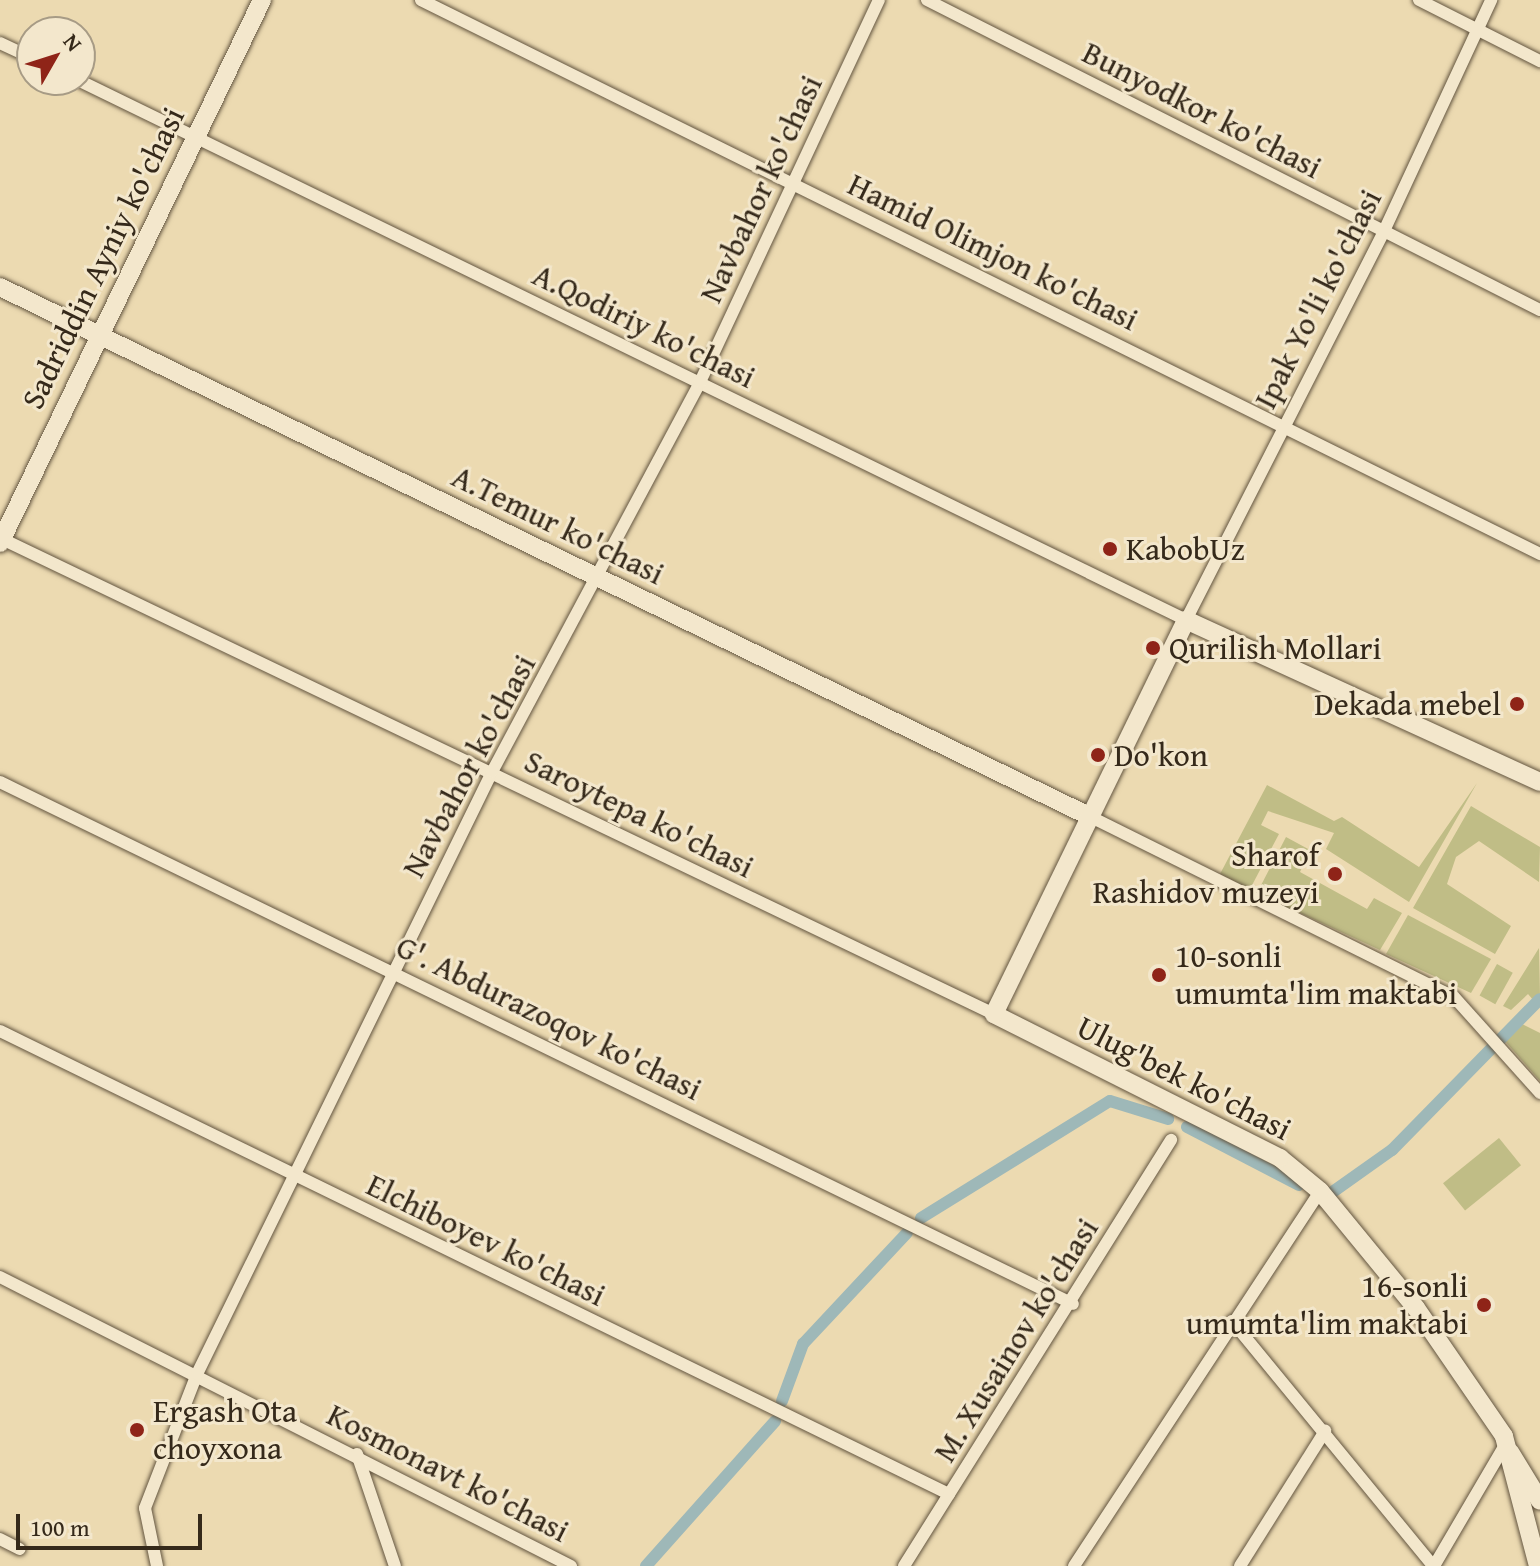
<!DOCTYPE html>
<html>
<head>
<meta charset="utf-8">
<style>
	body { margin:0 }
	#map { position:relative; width:1540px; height:1566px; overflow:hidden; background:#ecdab1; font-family:"Gentium Book Plus",serif }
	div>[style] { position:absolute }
	.green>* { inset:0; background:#c0bd86; transform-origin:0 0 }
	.canal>* { height:12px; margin:-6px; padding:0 6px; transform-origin:6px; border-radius:6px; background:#9eb8b8 }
	.roads { filter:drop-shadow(0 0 2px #635540) drop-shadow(0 0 2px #635540) }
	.street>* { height:12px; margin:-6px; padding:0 6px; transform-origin:6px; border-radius:6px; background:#f3e7cc }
	.secondary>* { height:18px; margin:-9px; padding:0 9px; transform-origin:9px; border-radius:9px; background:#f3e7cc }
	.dots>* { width:22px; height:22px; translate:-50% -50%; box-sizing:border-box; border:4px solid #f3e7cc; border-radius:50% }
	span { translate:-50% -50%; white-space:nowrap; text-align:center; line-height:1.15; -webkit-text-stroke:6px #f3e7cc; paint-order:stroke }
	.street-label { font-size:32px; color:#35291a }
	.poi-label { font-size:32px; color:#35291a }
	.left { translate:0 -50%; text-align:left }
	.right { translate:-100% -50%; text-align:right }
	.north { position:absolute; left:16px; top:16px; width:80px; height:80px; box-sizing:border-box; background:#f3e7cc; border:2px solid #a79b85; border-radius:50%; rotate:51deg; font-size:22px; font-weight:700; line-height:32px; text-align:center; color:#35291a }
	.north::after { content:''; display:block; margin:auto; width:28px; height:36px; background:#8f2418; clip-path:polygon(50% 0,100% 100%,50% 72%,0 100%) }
	.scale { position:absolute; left:16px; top:1514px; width:186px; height:36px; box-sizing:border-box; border:4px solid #35291a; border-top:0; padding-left:10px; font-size:24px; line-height:28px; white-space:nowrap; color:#35291a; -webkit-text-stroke:6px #f3e7cc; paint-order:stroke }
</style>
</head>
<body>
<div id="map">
	<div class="green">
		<i style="clip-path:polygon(1477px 783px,1409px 902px,1326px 849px,1334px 833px,1268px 811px,1261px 825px,1279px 834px,1250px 889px,1220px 874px,1267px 785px,1334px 821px,1342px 817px,1419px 867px)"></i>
		<i style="clip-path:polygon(1471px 806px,1540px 847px,1539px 882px,1479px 841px,1456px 857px,1447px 884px,1511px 926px,1495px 954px,1413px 908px)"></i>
		<i style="clip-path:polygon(1286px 837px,1310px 850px,1300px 872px,1367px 909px,1374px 898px,1402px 913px,1380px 950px,1257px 893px)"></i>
		<i style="clip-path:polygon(1408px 915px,1491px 959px,1471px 993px,1386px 954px)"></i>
		<i style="clip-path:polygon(1539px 948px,1540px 996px,1534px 1001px,1528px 994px,1511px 1010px,1503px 1006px)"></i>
		<i style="left:1497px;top:964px;width:18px;height:36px;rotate:29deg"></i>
		<i style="clip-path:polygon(1522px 1024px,1540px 1033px,1540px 1081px,1505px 1041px)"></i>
		<i style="left:1499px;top:1138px;width:35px;height:72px;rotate:51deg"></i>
	</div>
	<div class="canal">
		<i style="left:1187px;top:1127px;width:126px;rotate:27.4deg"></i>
		<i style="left:1334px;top:1191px;width:71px;rotate:-35.3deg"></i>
		<i style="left:1392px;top:1150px;width:211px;rotate:-45.6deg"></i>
		<i style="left:921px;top:1218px;width:222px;rotate:-31.8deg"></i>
		<i style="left:1110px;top:1101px;width:61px;rotate:17.2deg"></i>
		<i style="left:782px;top:1401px;width:61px;rotate:-69.8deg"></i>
		<i style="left:803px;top:1344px;width:152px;rotate:-46.9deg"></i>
		<i style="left:646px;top:1566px;width:194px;rotate:-48.3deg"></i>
	</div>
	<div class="roads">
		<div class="street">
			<i style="left:421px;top:0;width:1249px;rotate:26.34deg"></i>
			<i style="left:927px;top:0;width:687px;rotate:26.83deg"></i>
			<i style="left:1419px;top:0;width:136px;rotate:26.8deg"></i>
			<i style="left:0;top:43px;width:35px;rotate:25deg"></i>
			<i style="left:78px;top:80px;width:1233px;rotate:25.98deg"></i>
			<i style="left:1186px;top:620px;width:436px;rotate:-63deg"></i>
			<i style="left:1384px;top:231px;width:255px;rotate:-65.1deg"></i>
			<i style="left:0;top:538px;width:1102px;rotate:25.59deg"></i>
			<i style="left:0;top:782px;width:1193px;rotate:25.94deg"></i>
			<i style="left:1089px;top:816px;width:407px;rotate:26.4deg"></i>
			<i style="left:1454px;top:997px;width:129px;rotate:48.1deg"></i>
			<i style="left:0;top:1031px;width:1056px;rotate:26.01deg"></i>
			<i style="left:0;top:1277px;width:640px;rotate:26.85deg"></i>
			<i style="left:1232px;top:1321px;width:317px;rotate:50.6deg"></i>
			<i style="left:357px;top:1454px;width:118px;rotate:71.3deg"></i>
			<i style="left:0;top:1539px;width:22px;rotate:27deg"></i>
			<i style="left:157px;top:1566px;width:59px;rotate:-101.7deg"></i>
			<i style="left:145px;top:1508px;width:144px;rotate:-68.8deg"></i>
			<i style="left:197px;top:1374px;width:670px;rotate:-63.89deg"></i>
			<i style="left:492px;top:772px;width:442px;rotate:-61.9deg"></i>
			<i style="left:700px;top:382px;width:422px;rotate:-64.9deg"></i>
			<i style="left:904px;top:1566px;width:503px;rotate:-57.92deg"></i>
			<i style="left:1074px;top:1566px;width:448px;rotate:-56.7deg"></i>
			<i style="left:1240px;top:1566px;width:160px;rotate:-57.8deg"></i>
			<i style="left:1434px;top:1566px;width:140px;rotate:-59.6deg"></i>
		</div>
		<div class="secondary">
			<i style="left:0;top:287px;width:1211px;rotate:25.91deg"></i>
			<i style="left:0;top:543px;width:603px;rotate:-64.24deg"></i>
			<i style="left:1510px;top:1452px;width:57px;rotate:58.5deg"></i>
			<i style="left:1538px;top:1566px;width:134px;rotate:-104.7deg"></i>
			<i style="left:1504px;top:1436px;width:155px;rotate:-124.5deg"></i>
			<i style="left:1416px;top:1308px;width:151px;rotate:-129.4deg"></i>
			<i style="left:1320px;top:1191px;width:52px;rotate:-140.5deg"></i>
			<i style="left:1280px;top:1158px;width:320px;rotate:-153.3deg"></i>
			<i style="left:994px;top:1014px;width:438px;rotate:-64deg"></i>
			<i style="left:1186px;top:620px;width:389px;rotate:24.6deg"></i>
		</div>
	</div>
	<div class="dots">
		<i style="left:1110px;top:549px;background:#8f2418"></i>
		<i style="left:1153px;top:648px;background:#8f2418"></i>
		<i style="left:1517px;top:704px;background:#8f2418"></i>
		<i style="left:1098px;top:755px;background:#8f2418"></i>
		<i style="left:1335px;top:874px;background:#8f2418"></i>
		<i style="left:1159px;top:975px;background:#8f2418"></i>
		<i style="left:1484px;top:1305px;background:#8f2418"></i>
		<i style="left:137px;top:1430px;background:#8f2418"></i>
	</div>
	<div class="street-label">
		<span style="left:1202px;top:110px;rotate:27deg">Bunyodkor ko'chasi</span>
		<span style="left:761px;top:189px;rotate:-65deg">Navbahor ko'chasi</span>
		<span style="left:993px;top:252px;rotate:26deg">Hamid Olimjon ko'chasi</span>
		<span style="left:103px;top:258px;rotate:-64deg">Sadriddin Ayniy ko'chasi</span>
		<span style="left:1318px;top:299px;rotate:-63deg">Ipak Yo'li ko'chasi</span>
		<span style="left:644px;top:326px;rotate:26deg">A.Qodiriy ko'chasi</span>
		<span style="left:558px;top:525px;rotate:26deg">A.Temur ko'chasi</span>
		<span style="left:469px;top:766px;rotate:-62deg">Navbahor ko'chasi</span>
		<span style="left:639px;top:814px;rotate:26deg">Saroytepa ko'chasi</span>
		<span style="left:549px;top:1018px;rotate:26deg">G'. Abdurazoqov ko'chasi</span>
		<span style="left:1184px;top:1078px;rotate:27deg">Ulug'bek ko'chasi</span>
		<span style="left:486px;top:1240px;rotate:26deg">Elchiboyev ko'chasi</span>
		<span style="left:1016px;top:1340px;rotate:-58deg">M. Xusainov ko'chasi</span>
		<span style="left:448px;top:1473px;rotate:27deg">Kosmonavt ko'chasi</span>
	</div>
	<div class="poi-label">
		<span class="left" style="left:1126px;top:549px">KabobUz</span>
		<span class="left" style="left:1169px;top:648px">Qurilish Mollari</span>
		<span class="right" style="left:1501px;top:704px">Dekada mebel</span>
		<span class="left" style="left:1114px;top:755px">Do'kon</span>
		<span class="right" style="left:1319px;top:874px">Sharof<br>Rashidov muzeyi</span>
		<span class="left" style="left:1175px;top:975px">10-sonli<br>umumta'lim maktabi</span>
		<span class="right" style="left:1468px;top:1305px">16-sonli<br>umumta'lim maktabi</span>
		<span class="left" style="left:153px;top:1430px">Ergash Ota<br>choyxona</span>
	</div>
	<div class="north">N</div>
	<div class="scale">100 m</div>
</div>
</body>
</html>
